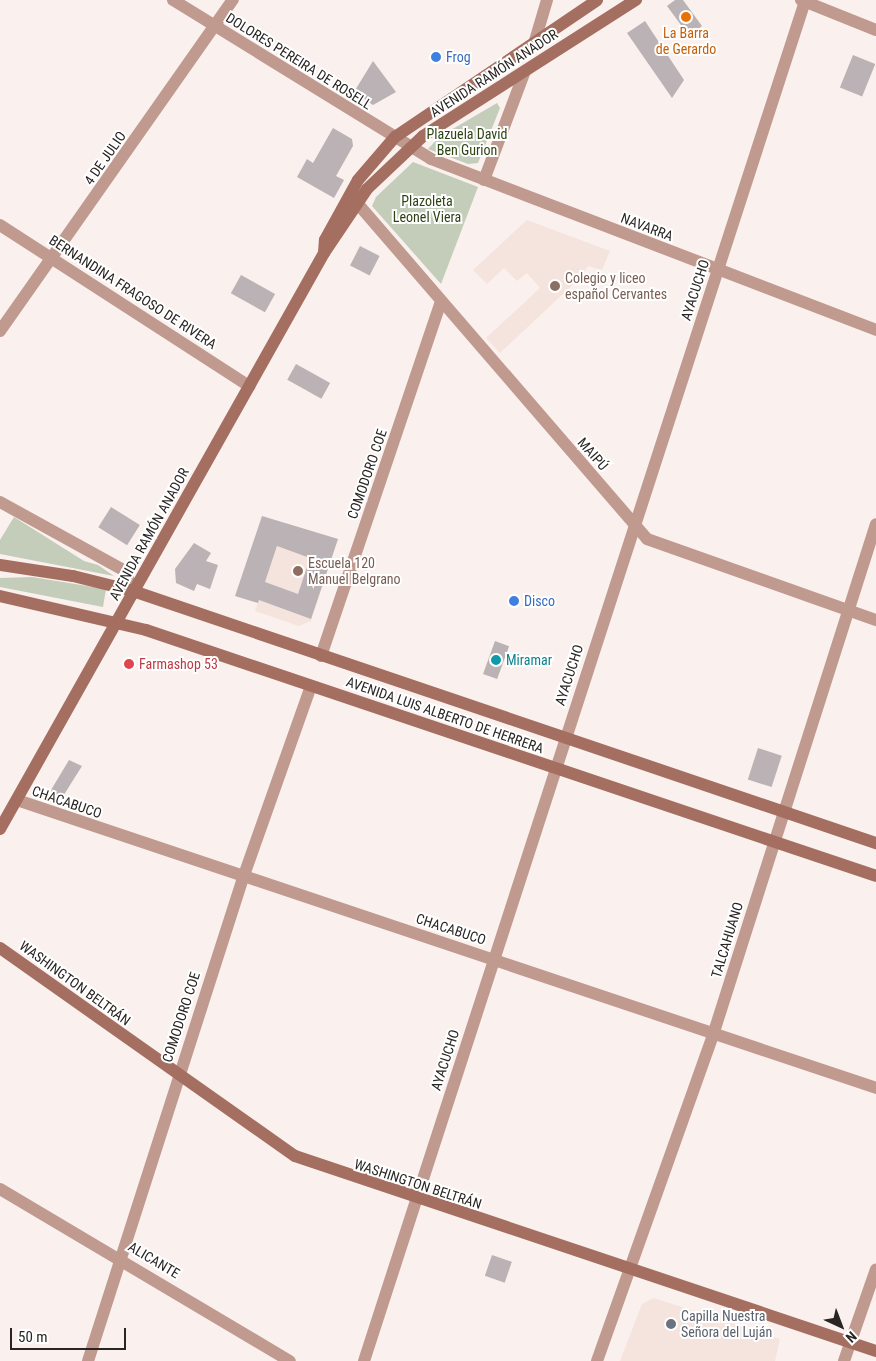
<!DOCTYPE html>
<html>
<head>
<meta charset="utf-8">
<style>
	body { margin:0 }
	#map { position:relative; width:876px; height:1361px; overflow:hidden; background:#faf0ed; font-family:"Roboto Condensed",sans-serif }
	div>[style] { position:absolute }
	.built>* { inset:0; background:#f5e4dd }
	.green>* { inset:0; background:#c3cdba }
	.building>* { inset:0; background:#bbb2b5; transform-origin:0 0 }
	.street>* { height:12px; margin:-6px; padding:0 6px; transform-origin:6px; border-radius:6px; background:#c09a8f }
	.secondary>* { height:12px; margin:-6px; padding:0 6px; transform-origin:6px; border-radius:6px; background:#a46f60 }
	.dots>* { width:14px; height:14px; translate:-50% -50%; box-sizing:border-box; border:2px solid #fff; border-radius:50% }
	span { translate:-50% -50%; white-space:nowrap; text-align:center; line-height:1.15; -webkit-text-stroke:4px #fff; paint-order:stroke }
	.food-label { font-size:14px; color:#c56008 }
	.shop-label { font-size:14px; color:#366cbe }
	.left { translate:0 -50%; text-align:left }
	.street-label { font-size:14px; color:#282523 }
	.park-label { font-size:14px; color:#2d4314 }
	.education-label { font-size:14px; color:#785e54 }
	.culture-label { font-size:14px; color:#0d838f }
	.health-label { font-size:14px; color:#be3a42 }
	.worship-label { font-size:14px; color:#5b616d }
	.north { position:absolute; left:816px; top:1301px; width:50px; height:50px; -webkit-text-stroke:4px #fff; paint-order:stroke; rotate:137deg; font-size:14px; font-weight:700; line-height:20px; text-align:center; color:#282523 }
	.north::after { content:''; display:block; margin:auto; width:18px; height:22px; background:#282523; clip-path:polygon(50% 0,100% 100%,50% 72%,0 100%) }
	.scale { position:absolute; left:10px; top:1328px; width:116px; height:22px; box-sizing:border-box; border:2px solid #282523; border-top:0; padding-left:6px; font-size:15px; line-height:18px; white-space:nowrap; color:#282523; -webkit-text-stroke:4px #fff; paint-order:stroke }
</style>
</head>
<body>
<div id="map">
	<div class="built">
		<i style="clip-path:polygon(527px 220px,610px 251px,602px 270px,588px 266px,582px 276px,500px 353px,486px 338px,540px 288px,527px 273px,517px 281px,504px 268px,487px 284px,473px 270px)"></i>
		<i style="clip-path:polygon(285px 523px,338px 539px,311px 621px,299px 626px,255px 611px)"></i>
		<i style="clip-path:polygon(654px 1298px,780px 1339px,775px 1361px,620px 1361px,642px 1304px)"></i>
	</div>
	<div class="green">
		<i style="clip-path:polygon(497px 103px,500px 108px,478px 163px,468px 164px,428px 149px,439px 137px)"></i>
		<i style="clip-path:polygon(413px 162px,478px 187px,441px 284px,372px 206px,376px 197px)"></i>
		<i style="clip-path:polygon(14px 517px,84px 561px,98px 565px,114px 576px,0 554px,0 540px)"></i>
		<i style="clip-path:polygon(32px 577px,106px 589px,103px 607px,0 587px,0 578px)"></i>
	</div>
	<div class="building">
		<i style="clip-path:polygon(675px 0,683px 0,702px 26px,689px 36px,667px 6px)"></i>
		<i style="clip-path:polygon(645px 21px,684px 80px,672px 98px,627px 33px)"></i>
		<i style="left:853px;top:55px;width:24px;height:35px;rotate:22deg"></i>
		<i style="clip-path:polygon(373px 61px,396px 92px,373px 105px,354px 92px)"></i>
		<i style="clip-path:polygon(333px 128px,352px 139px,353px 146px,336px 176px,344px 180px,334px 198px,297px 177px,307px 159px,313px 163px)"></i>
		<i style="left:360px;top:246px;width:22px;height:22px;rotate:27deg"></i>
		<i style="left:241px;top:275px;width:39px;height:21px;rotate:29deg"></i>
		<i style="left:296px;top:364px;width:39px;height:18px;rotate:29deg"></i>
		<i style="left:111px;top:507px;width:34px;height:24px;rotate:32deg"></i>
		<i style="clip-path:polygon(evenodd,262px 516px,338px 539px,311px 619px,259px 600px,258px 603px,235px 596px,262px 516px,277px 546px,310px 558px,298px 594px,265px 582px,277px 546px)"></i>
		<i style="clip-path:polygon(194px 543px,211px 553px,206px 561px,218px 565px,210px 589px,197px 584px,194px 591px,176px 583px,175px 569px)"></i>
		<i style="left:495px;top:641px;width:15px;height:35px;rotate:20deg"></i>
		<i style="left:758px;top:748px;width:25px;height:33px;rotate:18deg"></i>
		<i style="clip-path:polygon(69px 760px,82px 766px,60px 801px,52px 796px,51px 790px)"></i>
		<i style="left:492px;top:1255px;width:21px;height:22px;rotate:19deg"></i>
	</div>
	<div class="street">
		<i style="left:173px;top:0;width:303px;rotate:31.6deg"></i>
		<i style="left:431px;top:159px;width:477px;rotate:21deg"></i>
		<i style="left:801px;top:0;width:81px;rotate:21.8deg"></i>
		<i style="left:534px;top:44px;width:46px;rotate:-73.5deg"></i>
		<i style="left:484px;top:180px;width:116px;rotate:-69.4deg"></i>
		<i style="left:358px;top:204px;width:442px;rotate:49.2deg"></i>
		<i style="left:647px;top:539px;width:243px;rotate:19.5deg"></i>
		<i style="left:0;top:225px;width:297px;rotate:32.9deg"></i>
		<i style="left:0;top:331px;width:405px;rotate:-54.9deg"></i>
		<i style="left:0;top:502px;width:143px;rotate:28.9deg"></i>
		<i style="left:125px;top:571px;width:22px;rotate:68deg"></i>
		<i style="left:321px;top:656px;width:374px;rotate:-71.3deg"></i>
		<i style="left:17px;top:800px;width:906px;rotate:18.53deg"></i>
		<i style="left:0;top:1189px;width:337px;rotate:30.7deg"></i>
		<i style="left:88px;top:1361px;width:507px;rotate:-72.21deg"></i>
		<i style="left:243px;top:878px;width:204px;rotate:-70.5deg"></i>
		<i style="left:364px;top:1361px;width:1430px;rotate:-72.03deg"></i>
		<i style="left:597px;top:1361px;width:346px;rotate:-70.4deg"></i>
		<i style="left:713px;top:1035px;width:536px;rotate:-72.31deg"></i>
		<i style="left:844px;top:1361px;width:97px;rotate:-70.8deg"></i>
	</div>
	<div class="secondary">
		<i style="left:324px;top:253px;width:13px;rotate:-86deg"></i>
		<i style="left:325px;top:240px;width:68px;rotate:-61.2deg"></i>
		<i style="left:358px;top:180px;width:57px;rotate:-49.3deg"></i>
		<i style="left:395px;top:137px;width:244px;rotate:-34.1deg"></i>
		<i style="left:0;top:565px;width:74px;rotate:8.6deg"></i>
		<i style="left:73px;top:576px;width:62px;rotate:14deg"></i>
		<i style="left:133px;top:591px;width:785px;rotate:18.74deg"></i>
		<i style="left:0;top:596px;width:150px;rotate:13.1deg"></i>
		<i style="left:146px;top:630px;width:770px;rotate:18.62deg"></i>
		<i style="left:0;top:829px;width:661px;rotate:-60.64deg"></i>
		<i style="left:324px;top:253px;width:77px;rotate:-56.1deg"></i>
		<i style="left:367px;top:189px;width:77px;rotate:-43.4deg"></i>
		<i style="left:423px;top:136px;width:253px;rotate:-32.6deg"></i>
		<i style="left:0;top:948px;width:361px;rotate:35.2deg"></i>
		<i style="left:295px;top:1156px;width:613px;rotate:18.55deg"></i>
	</div>
	<div class="dots">
		<i style="left:686px;top:17px;background:#e8710a"></i>
		<i style="left:436px;top:57px;background:#3f7fe0"></i>
		<i style="left:555px;top:286px;background:#8d6e63"></i>
		<i style="left:298px;top:571px;background:#8d6e63"></i>
		<i style="left:514px;top:601px;background:#3f7fe0"></i>
		<i style="left:496px;top:660px;background:#0f9aa8"></i>
		<i style="left:129px;top:664px;background:#e0444e"></i>
		<i style="left:671px;top:1324px;background:#6b7280"></i>
	</div>
	<div class="food-label">
		<span style="left:686px;top:41px">La Barra<br>de Gerardo</span>
	</div>
	<div class="shop-label">
		<span class="left" style="left:446px;top:57px">Frog</span>
		<span class="left" style="left:524px;top:601px">Disco</span>
	</div>
	<div class="street-label">
		<span style="left:299px;top:61px;rotate:32deg">DOLORES PEREIRA DE ROSELL</span>
		<span style="left:494px;top:73px;rotate:-33deg">AVENIDA RAMÓN ANADOR</span>
		<span style="left:105px;top:158px;rotate:-55deg">4 DE JULIO</span>
		<span style="left:647px;top:227px;rotate:21deg">NAVARRA</span>
		<span style="left:695px;top:290px;rotate:-72deg">AYACUCHO</span>
		<span style="left:133px;top:292px;rotate:33deg">BERNANDINA FRAGOSO DE RIVERA</span>
		<span style="left:593px;top:454px;rotate:49deg">MAIPÚ</span>
		<span style="left:367px;top:474px;rotate:-71deg">COMODORO COE</span>
		<span style="left:149px;top:534px;rotate:-61deg">AVENIDA RAMÓN ANADOR</span>
		<span style="left:569px;top:675px;rotate:-72deg">AYACUCHO</span>
		<span style="left:445px;top:715px;rotate:19deg">AVENIDA LUIS ALBERTO DE HERRERA</span>
		<span style="left:67px;top:802px;rotate:19deg">CHACABUCO</span>
		<span style="left:451px;top:929px;rotate:18deg">CHACABUCO</span>
		<span style="left:727px;top:940px;rotate:-73deg">TALCAHUANO</span>
		<span style="left:75px;top:983px;rotate:36deg">WASHINGTON BELTRÁN</span>
		<span style="left:181px;top:1017px;rotate:-72deg">COMODORO COE</span>
		<span style="left:445px;top:1060px;rotate:-72deg">AYACUCHO</span>
		<span style="left:418px;top:1184px;rotate:18deg">WASHINGTON BELTRÁN</span>
		<span style="left:154px;top:1260px;rotate:31deg">ALICANTE</span>
	</div>
	<div class="park-label">
		<span style="left:467px;top:142px">Plazuela David<br>Ben Gurion</span>
		<span style="left:427px;top:209px">Plazoleta<br>Leonel Viera</span>
	</div>
	<div class="education-label">
		<span class="left" style="left:565px;top:286px">Colegio y liceo<br>español Cervantes</span>
		<span class="left" style="left:308px;top:571px">Escuela 120<br>Manuel Belgrano</span>
	</div>
	<div class="culture-label">
		<span class="left" style="left:506px;top:660px">Miramar</span>
	</div>
	<div class="health-label">
		<span class="left" style="left:139px;top:664px">Farmashop 53</span>
	</div>
	<div class="worship-label">
		<span class="left" style="left:681px;top:1324px">Capilla Nuestra<br>Señora del Luján</span>
	</div>
	<div class="north">N</div>
	<div class="scale">50 m</div>
</div>
</body>
</html>
